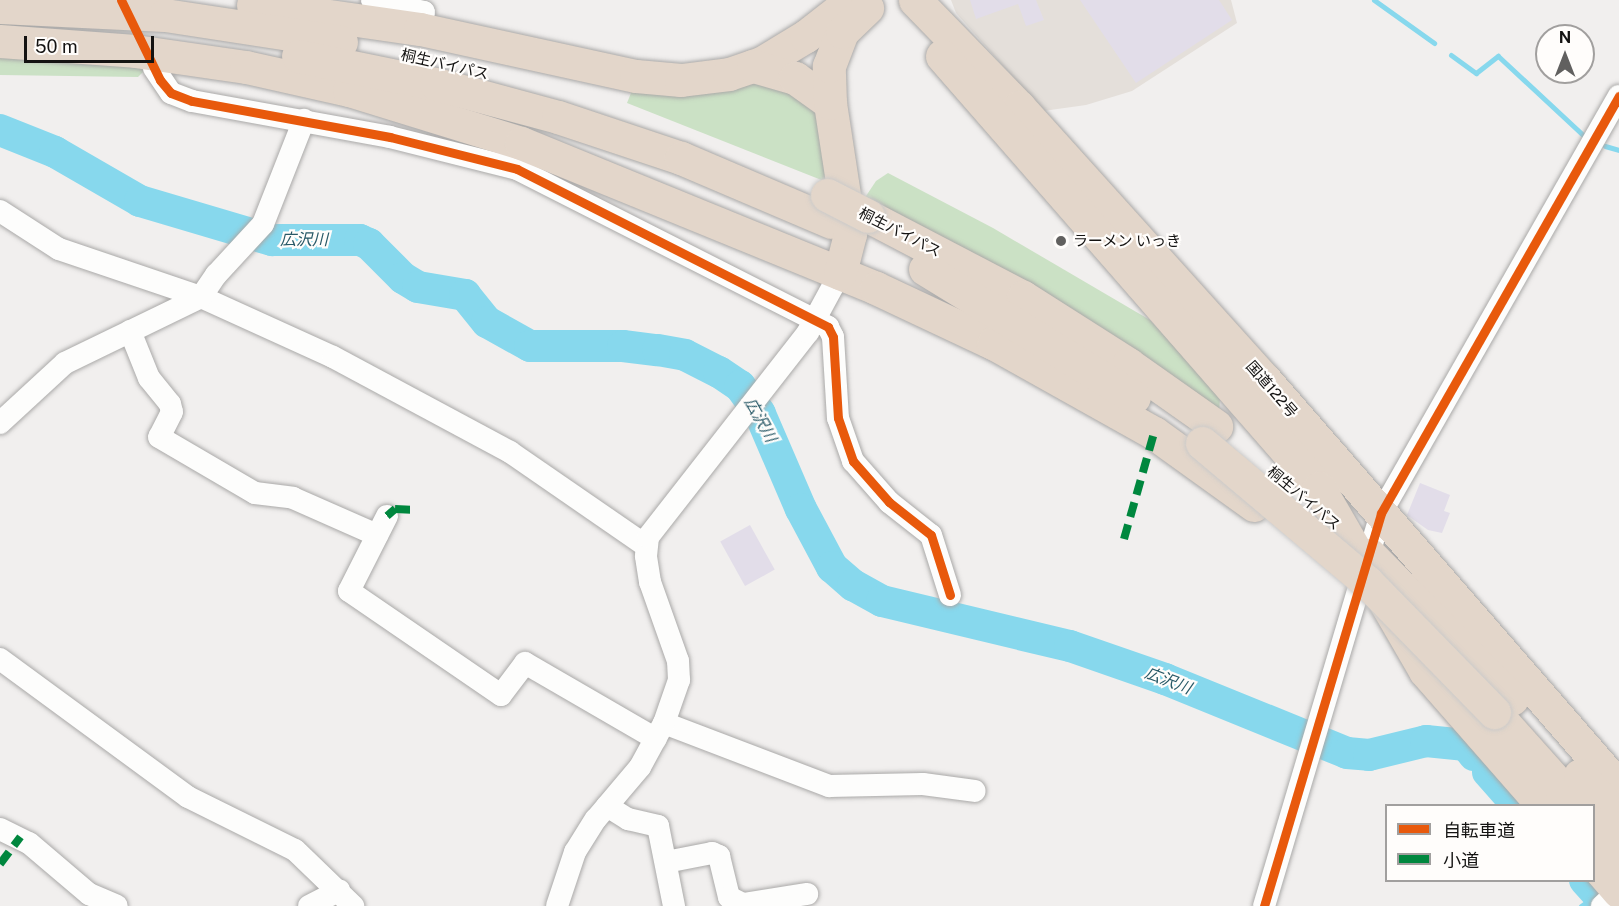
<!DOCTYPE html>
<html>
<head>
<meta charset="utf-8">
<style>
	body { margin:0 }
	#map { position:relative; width:1619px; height:906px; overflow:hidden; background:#f1efee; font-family:"Public Sans","Noto Sans JP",sans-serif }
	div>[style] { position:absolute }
	.built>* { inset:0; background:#e4dfda }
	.green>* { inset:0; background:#cbe1c5 }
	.stream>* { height:5px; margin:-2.5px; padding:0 2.5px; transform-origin:2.5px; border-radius:2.5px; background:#87d8ed }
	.river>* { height:32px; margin:-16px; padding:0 16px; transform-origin:16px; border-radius:16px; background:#87d8ed }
	.building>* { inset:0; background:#e2dde9; transform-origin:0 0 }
	.roads { filter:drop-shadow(0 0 2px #aaa9a8) drop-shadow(0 0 2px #aaa9a8) }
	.minor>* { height:22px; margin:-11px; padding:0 11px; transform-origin:11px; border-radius:11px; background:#fdfdfc }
	.highway>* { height:33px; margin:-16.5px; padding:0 16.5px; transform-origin:16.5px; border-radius:16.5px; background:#e3d6ca }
	.bridges { filter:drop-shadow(0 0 2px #cbcac9) drop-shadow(0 0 2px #cbcac9) }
	.highway-bridge>* { height:33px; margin:-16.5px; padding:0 16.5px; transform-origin:16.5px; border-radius:16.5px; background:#e3d6ca }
	.quiet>* { height:8px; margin-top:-4px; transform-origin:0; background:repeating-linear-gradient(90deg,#00873e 0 15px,transparent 0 23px) }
	.cycleway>* { height:9px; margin:-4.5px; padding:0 4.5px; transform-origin:4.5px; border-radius:4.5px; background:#e8590c }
	.dots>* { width:16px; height:16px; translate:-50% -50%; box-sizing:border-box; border:3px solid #fffdfb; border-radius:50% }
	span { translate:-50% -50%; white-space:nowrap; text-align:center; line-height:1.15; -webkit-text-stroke:4.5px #fffdfb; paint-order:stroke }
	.street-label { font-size:15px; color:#141312 }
	.poi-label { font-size:15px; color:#141312 }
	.left { translate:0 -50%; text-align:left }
	.water-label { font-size:16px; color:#285967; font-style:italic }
	.legend { position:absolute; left:1385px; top:804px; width:210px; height:78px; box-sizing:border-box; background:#fffdfb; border:2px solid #a19f9e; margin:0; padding:8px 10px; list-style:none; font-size:18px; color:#141312 }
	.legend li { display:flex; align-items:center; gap:12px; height:30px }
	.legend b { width:30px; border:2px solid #a19f9e }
	.north { position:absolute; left:1535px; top:24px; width:60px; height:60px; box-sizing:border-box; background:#fffdfb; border:2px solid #a19f9e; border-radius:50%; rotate:0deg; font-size:16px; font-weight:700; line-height:24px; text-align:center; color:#141312 }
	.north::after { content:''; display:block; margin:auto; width:21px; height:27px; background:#61605f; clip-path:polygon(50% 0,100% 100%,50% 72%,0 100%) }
	.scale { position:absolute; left:24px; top:36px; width:130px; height:27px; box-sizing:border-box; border:3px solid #141312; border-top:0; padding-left:8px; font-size:18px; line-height:21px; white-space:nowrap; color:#141312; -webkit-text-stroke:4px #fffdfb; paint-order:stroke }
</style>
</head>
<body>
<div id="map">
	<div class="built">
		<i style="clip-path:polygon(951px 0,1231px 0,1237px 23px,1132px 91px,1086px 105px,1043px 111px,956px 13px)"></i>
	</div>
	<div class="green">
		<i style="clip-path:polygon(0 54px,148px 67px,138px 77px,0 75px)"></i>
		<i style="clip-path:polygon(766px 76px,815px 107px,829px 183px,627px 103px,635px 83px)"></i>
		<i style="clip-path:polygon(0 130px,105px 188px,0 139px)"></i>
		<i style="clip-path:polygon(888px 173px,993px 228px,1150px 320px,1220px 396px,1219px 416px,864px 199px,876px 181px)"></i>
	</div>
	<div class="stream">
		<i style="left:1374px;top:0;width:74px;rotate:35.6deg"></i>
		<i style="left:1451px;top:55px;width:31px;rotate:36deg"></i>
		<i style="left:1476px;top:73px;width:28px;rotate:-38deg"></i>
		<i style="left:1498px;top:56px;width:116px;rotate:42.9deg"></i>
		<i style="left:1605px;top:146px;width:15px;rotate:16deg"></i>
		<i style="left:1581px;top:906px;width:19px;rotate:-35deg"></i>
	</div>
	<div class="river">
		<i style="left:0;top:130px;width:59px;rotate:21.8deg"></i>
		<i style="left:55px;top:152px;width:98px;rotate:30deg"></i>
		<i style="left:140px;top:201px;width:138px;rotate:16.5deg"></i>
		<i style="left:272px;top:240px;width:88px"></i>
		<i style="left:360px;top:240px;width:10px;rotate:24deg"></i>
		<i style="left:369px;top:244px;width:48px;rotate:45deg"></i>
		<i style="left:403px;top:278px;width:17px;rotate:31deg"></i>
		<i style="left:418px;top:287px;width:48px;rotate:9.7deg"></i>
		<i style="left:465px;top:295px;width:35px;rotate:51deg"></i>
		<i style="left:487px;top:322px;width:49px;rotate:29.2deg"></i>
		<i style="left:530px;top:346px;width:93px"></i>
		<i style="left:623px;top:346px;width:35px;rotate:7deg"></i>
		<i style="left:658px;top:350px;width:27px;rotate:10deg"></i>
		<i style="left:685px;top:355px;width:38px;rotate:27deg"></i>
		<i style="left:719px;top:372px;width:25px;rotate:34deg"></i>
		<i style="left:740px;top:386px;width:34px;rotate:54deg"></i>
		<i style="left:760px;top:414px;width:103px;rotate:66.7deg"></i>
		<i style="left:801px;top:509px;width:66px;rotate:61.9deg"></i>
		<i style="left:832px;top:567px;width:28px;rotate:41deg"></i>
		<i style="left:853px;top:585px;width:33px;rotate:29deg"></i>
		<i style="left:882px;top:601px;width:193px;rotate:13.5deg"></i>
		<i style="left:1070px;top:646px;width:101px;rotate:19.2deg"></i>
		<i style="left:1165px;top:679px;width:196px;rotate:22.1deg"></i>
		<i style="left:1347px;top:753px;width:22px;rotate:5deg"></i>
		<i style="left:1369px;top:755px;width:59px;rotate:-13.8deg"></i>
		<i style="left:1426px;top:741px;width:40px;rotate:5.7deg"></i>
		<i style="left:1466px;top:745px;width:13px;rotate:51deg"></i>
		<i style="left:1488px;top:772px;width:45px;rotate:48.6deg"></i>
		<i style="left:1585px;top:880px;width:24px;rotate:48deg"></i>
	</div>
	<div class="building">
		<i style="clip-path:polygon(970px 0,1036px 0,1044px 20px,1026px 26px,1018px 4px,976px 19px)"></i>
		<i style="clip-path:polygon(1080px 0,1219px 0,1232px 20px,1136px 83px)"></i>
		<i style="clip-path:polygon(1420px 483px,1450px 495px,1444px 511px,1450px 513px,1442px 533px,1428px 530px,1407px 515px)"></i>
		<i style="left:750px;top:525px;width:51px;height:34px;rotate:61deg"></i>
	</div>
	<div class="roads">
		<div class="minor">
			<i style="left:372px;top:0;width:53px;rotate:13deg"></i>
			<i style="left:424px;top:12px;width:17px;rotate:103deg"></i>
			<i style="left:154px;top:68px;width:30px;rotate:56deg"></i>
			<i style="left:171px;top:93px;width:22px;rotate:21deg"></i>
			<i style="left:192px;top:101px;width:201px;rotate:10.3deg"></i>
			<i style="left:390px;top:137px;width:131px;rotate:14.1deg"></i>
			<i style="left:517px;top:169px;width:349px;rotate:26.9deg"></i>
			<i style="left:828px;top:327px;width:11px;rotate:63deg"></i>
			<i style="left:833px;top:337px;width:81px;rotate:86.5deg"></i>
			<i style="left:838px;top:418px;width:46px;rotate:70.8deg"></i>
			<i style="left:853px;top:461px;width:55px;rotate:48.7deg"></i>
			<i style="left:889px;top:502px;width:53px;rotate:38.2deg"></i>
			<i style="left:931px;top:535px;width:63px;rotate:72.4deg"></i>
			<i style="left:0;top:211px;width:70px;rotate:32.8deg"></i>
			<i style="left:59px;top:249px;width:150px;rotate:18.7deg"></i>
			<i style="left:201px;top:297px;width:145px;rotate:24.4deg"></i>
			<i style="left:333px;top:357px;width:201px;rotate:28.2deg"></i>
			<i style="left:510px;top:452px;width:164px;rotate:34.6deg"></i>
			<i style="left:130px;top:331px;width:51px;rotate:68deg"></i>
			<i style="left:149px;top:378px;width:33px;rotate:51deg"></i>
			<i style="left:170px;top:404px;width:8px;rotate:76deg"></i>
			<i style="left:172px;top:412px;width:28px;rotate:117deg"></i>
			<i style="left:159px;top:437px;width:111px;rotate:30.3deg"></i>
			<i style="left:255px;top:493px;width:38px;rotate:7deg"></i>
			<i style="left:293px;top:498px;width:92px;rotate:23.8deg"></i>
			<i style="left:0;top:423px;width:88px;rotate:-42.7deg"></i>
			<i style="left:65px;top:363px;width:151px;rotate:-25.9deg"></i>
			<i style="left:201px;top:297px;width:27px;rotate:-56deg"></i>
			<i style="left:216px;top:275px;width:69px;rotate:-47.3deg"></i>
			<i style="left:263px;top:224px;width:112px;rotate:-68.5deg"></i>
			<i style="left:387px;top:516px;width:84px;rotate:116.9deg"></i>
			<i style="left:349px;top:591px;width:184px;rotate:34.4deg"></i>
			<i style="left:501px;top:695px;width:40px;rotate:-53deg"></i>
			<i style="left:525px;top:663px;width:151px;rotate:30.1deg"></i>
			<i style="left:0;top:659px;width:233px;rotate:36.3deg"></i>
			<i style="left:188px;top:797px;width:119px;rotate:26.4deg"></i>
			<i style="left:295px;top:850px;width:81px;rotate:44deg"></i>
			<i style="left:664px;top:723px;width:177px;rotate:20.9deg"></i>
			<i style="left:829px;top:786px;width:94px;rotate:-1.2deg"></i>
			<i style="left:923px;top:784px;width:52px;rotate:7.7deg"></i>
			<i style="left:607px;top:806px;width:25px;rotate:32deg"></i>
			<i style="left:628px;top:819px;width:31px;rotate:13deg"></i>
			<i style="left:658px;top:826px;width:82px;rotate:78.7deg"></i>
			<i style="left:0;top:829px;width:32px;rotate:26deg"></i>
			<i style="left:29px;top:843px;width:79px;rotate:40.4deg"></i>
			<i style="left:89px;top:894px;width:30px;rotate:23deg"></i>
			<i style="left:666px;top:862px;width:47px;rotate:-11.1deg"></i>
			<i style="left:712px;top:853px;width:8px;rotate:23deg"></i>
			<i style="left:719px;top:856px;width:42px;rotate:76.3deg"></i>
			<i style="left:729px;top:897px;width:16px;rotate:27deg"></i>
			<i style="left:743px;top:904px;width:65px;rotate:-8.9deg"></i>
			<i style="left:309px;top:906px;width:34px;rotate:-27deg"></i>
			<i style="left:557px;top:906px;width:57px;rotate:-71.6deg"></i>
			<i style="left:575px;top:852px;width:39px;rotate:-58deg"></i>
			<i style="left:596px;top:819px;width:68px;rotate:-49.8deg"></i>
			<i style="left:640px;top:767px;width:50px;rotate:-61.4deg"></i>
			<i style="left:664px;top:723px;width:46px;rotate:-70.8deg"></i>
			<i style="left:679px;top:680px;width:19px;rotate:-93deg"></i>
			<i style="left:678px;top:661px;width:84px;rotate:-109.5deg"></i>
			<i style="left:650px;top:582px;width:26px;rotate:-99deg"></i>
			<i style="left:646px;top:556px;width:19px;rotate:-84deg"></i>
			<i style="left:648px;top:537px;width:260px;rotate:-52deg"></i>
			<i style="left:808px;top:332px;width:67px;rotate:-61.5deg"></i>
			<i style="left:1264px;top:906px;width:410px;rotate:-73.4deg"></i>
			<i style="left:1381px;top:513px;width:480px;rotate:-60.3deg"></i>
			<i style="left:1602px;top:906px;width:22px;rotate:-43deg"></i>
		</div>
		<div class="highway">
			<i style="left:915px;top:0;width:149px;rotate:45.8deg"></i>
			<i style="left:1019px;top:107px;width:367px;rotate:48deg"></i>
			<i style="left:1265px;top:380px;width:539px;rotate:48.98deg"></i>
			<i style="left:253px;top:5px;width:169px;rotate:8.2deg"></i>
			<i style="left:420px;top:29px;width:221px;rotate:12.3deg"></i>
			<i style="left:636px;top:76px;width:45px;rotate:5.1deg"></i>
			<i style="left:681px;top:80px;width:48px;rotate:-7.1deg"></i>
			<i style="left:729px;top:74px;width:36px;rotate:-19deg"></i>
			<i style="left:763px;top:62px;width:50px;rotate:-31.2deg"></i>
			<i style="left:806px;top:36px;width:58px;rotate:-38deg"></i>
			<i style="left:0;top:7px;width:165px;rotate:2.8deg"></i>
			<i style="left:165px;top:15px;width:178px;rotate:8.7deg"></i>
			<i style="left:0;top:41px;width:135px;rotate:4.2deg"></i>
			<i style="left:135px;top:51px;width:112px;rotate:8.2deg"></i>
			<i style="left:246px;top:67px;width:106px;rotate:12.6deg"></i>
			<i style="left:349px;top:90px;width:180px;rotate:17.1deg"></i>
			<i style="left:521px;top:143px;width:383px;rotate:22.2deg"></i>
			<i style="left:876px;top:288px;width:129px;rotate:25.2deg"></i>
			<i style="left:993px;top:343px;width:184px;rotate:29.2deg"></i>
			<i style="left:1154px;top:433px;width:123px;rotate:35.8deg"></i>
			<i style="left:298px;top:56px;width:141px;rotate:11.5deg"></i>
			<i style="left:436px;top:84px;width:126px;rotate:15.1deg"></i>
			<i style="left:558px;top:117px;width:130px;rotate:18.4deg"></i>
			<i style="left:681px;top:158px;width:163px;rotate:23.1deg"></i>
			<i style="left:942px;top:56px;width:573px;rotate:48.89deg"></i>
			<i style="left:1319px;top:488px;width:211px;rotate:59.9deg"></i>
			<i style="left:1425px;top:671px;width:179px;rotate:48.8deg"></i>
			<i style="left:753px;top:66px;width:44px;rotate:15.9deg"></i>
			<i style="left:795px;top:78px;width:43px;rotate:35.5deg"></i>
			<i style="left:868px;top:216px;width:175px;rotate:27.6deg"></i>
			<i style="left:1023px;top:297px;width:125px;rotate:32.5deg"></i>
			<i style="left:1128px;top:364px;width:108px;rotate:35.2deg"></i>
			<i style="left:925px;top:269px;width:245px;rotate:31.5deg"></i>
			<i style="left:840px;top:273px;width:40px;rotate:-75.6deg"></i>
			<i style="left:850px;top:234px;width:133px;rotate:-98.7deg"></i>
			<i style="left:830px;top:103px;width:37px;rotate:-92deg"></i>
			<i style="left:829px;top:66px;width:36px;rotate:-69deg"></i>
			<i style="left:842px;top:32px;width:35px;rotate:-44deg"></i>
			<i style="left:1370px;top:555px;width:202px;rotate:45.4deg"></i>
			<i style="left:1494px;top:712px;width:126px;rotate:48.2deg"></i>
			<i style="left:1580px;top:775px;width:58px;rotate:47.8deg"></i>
			<i style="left:1594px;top:823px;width:38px;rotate:49deg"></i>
			<i style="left:1594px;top:863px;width:38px;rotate:49deg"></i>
		</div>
	</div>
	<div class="bridges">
		<div class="highway-bridge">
			<i style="left:827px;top:195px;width:46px;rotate:27.1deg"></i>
			<i style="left:1202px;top:443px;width:216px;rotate:40.1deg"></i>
			<i style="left:1367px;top:582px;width:182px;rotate:45.7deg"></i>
		</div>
	</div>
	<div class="quiet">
		<i style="left:387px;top:516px;width:11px;rotate:-41deg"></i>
		<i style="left:395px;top:509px;width:21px;rotate:3deg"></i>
		<i style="left:1124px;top:539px;width:110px;rotate:-74.2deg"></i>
		<i style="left:0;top:864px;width:34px;rotate:-53deg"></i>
	</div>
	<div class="cycleway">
		<i style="left:121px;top:0;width:89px;rotate:64deg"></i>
		<i style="left:160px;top:80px;width:17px;rotate:50deg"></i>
		<i style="left:171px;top:93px;width:22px;rotate:21deg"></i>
		<i style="left:192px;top:101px;width:201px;rotate:10.3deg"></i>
		<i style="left:390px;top:137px;width:131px;rotate:14.1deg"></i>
		<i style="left:517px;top:169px;width:349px;rotate:26.9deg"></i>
		<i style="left:828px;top:327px;width:11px;rotate:63deg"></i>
		<i style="left:833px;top:337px;width:81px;rotate:86.5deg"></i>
		<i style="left:838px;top:418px;width:46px;rotate:70.8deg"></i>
		<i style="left:853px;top:461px;width:55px;rotate:48.7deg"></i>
		<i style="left:889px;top:502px;width:53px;rotate:38.2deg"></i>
		<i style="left:931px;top:535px;width:63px;rotate:72.4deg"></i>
		<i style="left:1264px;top:906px;width:410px;rotate:-73.4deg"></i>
		<i style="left:1381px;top:513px;width:480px;rotate:-60.3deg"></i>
	</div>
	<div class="dots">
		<i style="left:1061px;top:241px;background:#61605f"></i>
	</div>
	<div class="street-label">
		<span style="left:445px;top:64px;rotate:13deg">桐生バイパス</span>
		<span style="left:900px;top:232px;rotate:27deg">桐生バイパス</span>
		<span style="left:1272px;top:389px;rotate:49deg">国道122号</span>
		<span style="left:1304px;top:498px;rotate:40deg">桐生バイパス</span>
	</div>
	<div class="poi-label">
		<span class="left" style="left:1073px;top:241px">ラーメン いっき</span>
	</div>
	<div class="water-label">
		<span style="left:304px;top:240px">広沢川</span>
		<span style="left:760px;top:420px;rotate:61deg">広沢川</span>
		<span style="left:1168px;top:681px;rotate:21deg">広沢川</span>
	</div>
	<ul class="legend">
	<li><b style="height:8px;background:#e8590c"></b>自転車道</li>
	<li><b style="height:8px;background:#00873e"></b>小道</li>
	</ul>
	<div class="north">N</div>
	<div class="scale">50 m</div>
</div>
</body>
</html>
